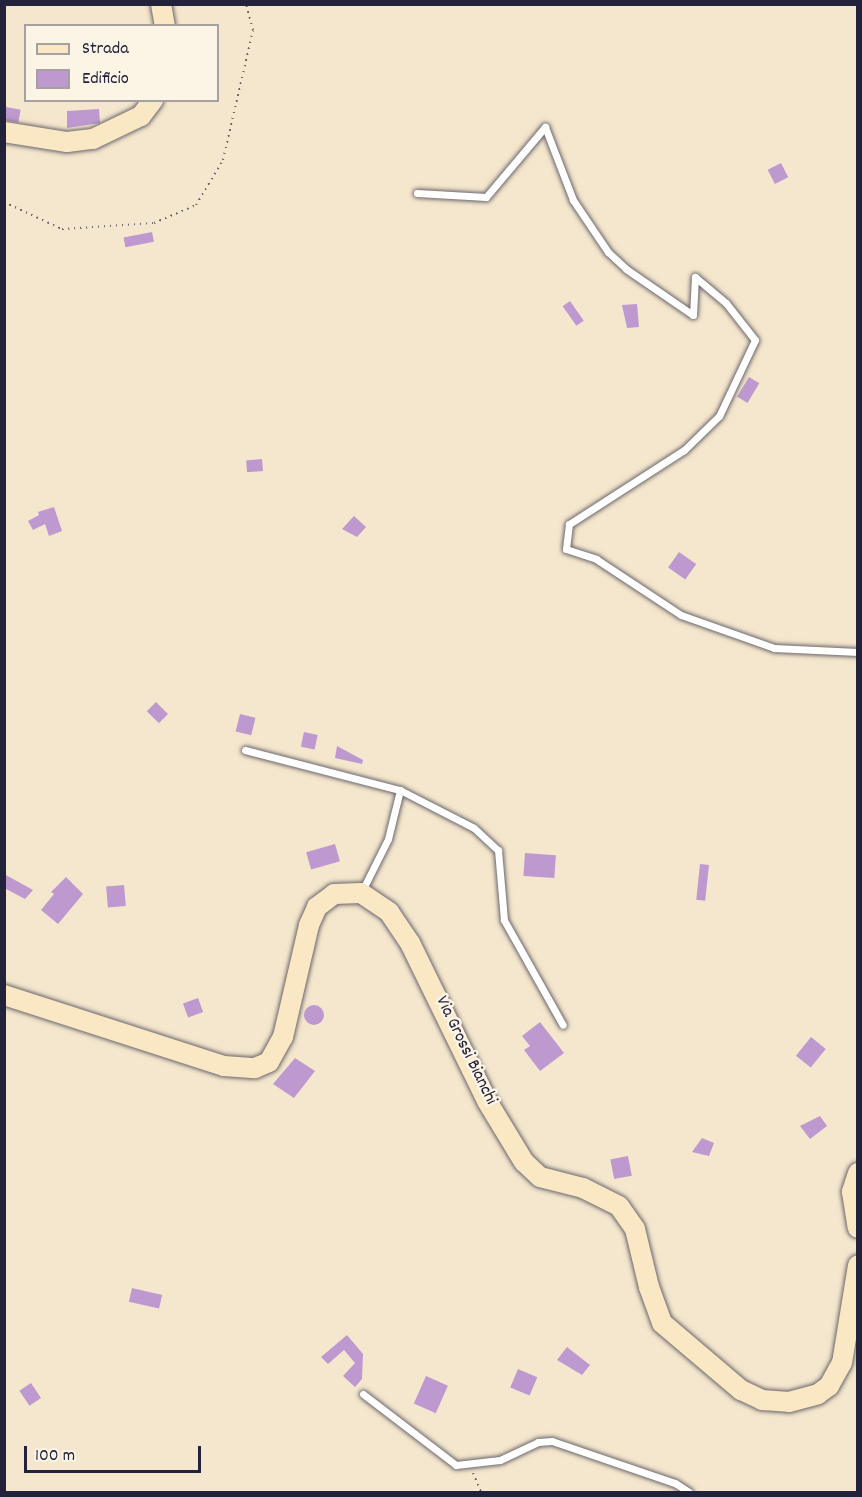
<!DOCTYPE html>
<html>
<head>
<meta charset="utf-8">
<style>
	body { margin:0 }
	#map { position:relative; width:862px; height:1497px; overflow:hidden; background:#f5e7cd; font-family:Dekko,sans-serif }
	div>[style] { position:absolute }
	.building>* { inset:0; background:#bd99d0; transform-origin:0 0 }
	.round { border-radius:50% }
	.path>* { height:2px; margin-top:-1px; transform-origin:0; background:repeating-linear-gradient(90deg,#6c676e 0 1.5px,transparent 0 6px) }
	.roads { filter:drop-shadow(0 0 2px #6c676e) drop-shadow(0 0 2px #6c676e) }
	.service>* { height:7px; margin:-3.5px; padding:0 3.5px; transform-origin:3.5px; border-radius:3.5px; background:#fff }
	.secondary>* { height:20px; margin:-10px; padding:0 10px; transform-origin:10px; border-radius:10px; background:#fae7c3 }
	span { translate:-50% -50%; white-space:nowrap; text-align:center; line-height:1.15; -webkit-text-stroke:5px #fcf5e5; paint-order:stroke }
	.street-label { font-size:18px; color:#22223b }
	.frame { position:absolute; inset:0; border:6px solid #22223b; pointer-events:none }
	.legend { position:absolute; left:24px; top:24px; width:195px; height:78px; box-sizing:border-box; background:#fcf5e5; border:2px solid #a5a1a1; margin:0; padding:8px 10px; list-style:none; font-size:18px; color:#22223b }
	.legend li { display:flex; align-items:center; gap:12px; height:30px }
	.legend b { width:30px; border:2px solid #a5a1a1 }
	.scale { position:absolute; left:24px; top:1446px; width:177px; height:27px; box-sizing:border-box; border:3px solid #22223b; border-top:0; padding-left:8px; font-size:18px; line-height:21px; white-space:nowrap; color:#22223b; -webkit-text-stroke:4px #fcf5e5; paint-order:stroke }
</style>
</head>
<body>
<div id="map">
	<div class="building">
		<i style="left:6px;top:107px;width:15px;height:13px;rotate:11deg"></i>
		<i style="clip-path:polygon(99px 109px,100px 123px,67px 128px,67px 111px)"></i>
		<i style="left:781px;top:163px;width:16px;height:15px;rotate:63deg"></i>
		<i style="left:152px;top:232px;width:10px;height:29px;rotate:79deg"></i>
		<i style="left:570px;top:301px;width:24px;height:9px;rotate:55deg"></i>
		<i style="clip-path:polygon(637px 304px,639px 327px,627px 328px,622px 305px)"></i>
		<i style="left:749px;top:377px;width:12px;height:23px;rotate:31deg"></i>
		<i style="left:262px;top:459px;width:12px;height:16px;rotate:85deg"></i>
		<i style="clip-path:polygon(54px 507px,62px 531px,49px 536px,45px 524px,33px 530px,28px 521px,39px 515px,38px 512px)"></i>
		<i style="clip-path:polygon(354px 516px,366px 527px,357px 537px,342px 529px)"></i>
		<i style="left:679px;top:552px;width:21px;height:19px;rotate:35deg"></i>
		<i style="left:156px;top:702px;width:17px;height:13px;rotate:45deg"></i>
		<i style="left:240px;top:714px;width:16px;height:18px;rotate:14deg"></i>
		<i style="left:304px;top:732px;width:14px;height:15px;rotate:12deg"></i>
		<i style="clip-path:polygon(337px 746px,363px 760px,362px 764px,335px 758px)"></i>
		<i style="left:335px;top:844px;width:18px;height:30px;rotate:74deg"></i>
		<i style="left:525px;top:853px;width:31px;height:23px;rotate:4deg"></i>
		<i style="left:700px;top:864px;width:9px;height:36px;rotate:6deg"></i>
		<i style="clip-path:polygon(4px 874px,33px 890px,25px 899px,4px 888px)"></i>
		<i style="clip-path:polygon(66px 877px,83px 894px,58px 924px,41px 910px,54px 894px,51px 892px)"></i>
		<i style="left:124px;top:885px;width:21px;height:18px;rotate:85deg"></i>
		<i style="left:198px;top:998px;width:15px;height:16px;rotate:70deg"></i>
		<i class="round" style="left:304px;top:1005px;width:20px;height:20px"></i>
		<i style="clip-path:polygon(540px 1022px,564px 1053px,540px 1071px,524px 1050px,530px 1046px,522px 1036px)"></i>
		<i style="left:811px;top:1037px;width:19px;height:24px;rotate:39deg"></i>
		<i style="clip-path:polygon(295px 1058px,315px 1071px,294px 1098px,273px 1084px)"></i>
		<i style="clip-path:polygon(820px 1116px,827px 1126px,810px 1139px,800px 1126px)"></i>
		<i style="clip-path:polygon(702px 1138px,714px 1143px,709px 1156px,692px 1152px)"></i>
		<i style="left:628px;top:1156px;width:20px;height:18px;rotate:79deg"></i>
		<i style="left:132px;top:1288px;width:31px;height:14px;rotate:13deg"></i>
		<i style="clip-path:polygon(347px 1335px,363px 1354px,362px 1379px,355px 1387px,343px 1376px,355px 1363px,344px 1350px,328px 1364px,321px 1357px)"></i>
		<i style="clip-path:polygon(567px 1347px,590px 1365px,582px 1375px,557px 1360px)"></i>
		<i style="left:518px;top:1369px;width:21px;height:20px;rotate:23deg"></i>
		<i style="left:426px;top:1376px;width:24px;height:30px;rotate:24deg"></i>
		<i style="left:31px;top:1383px;width:18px;height:14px;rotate:56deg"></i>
	</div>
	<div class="path">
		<i style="left:4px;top:202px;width:64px;rotate:25deg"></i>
		<i style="left:62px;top:229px;width:92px;rotate:-3.7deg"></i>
		<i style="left:154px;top:223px;width:46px;rotate:-23.2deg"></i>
		<i style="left:196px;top:205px;width:52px;rotate:-59deg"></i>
		<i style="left:223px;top:160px;width:133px;rotate:-77deg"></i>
		<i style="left:253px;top:30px;width:27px;rotate:-105deg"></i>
		<i style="left:473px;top:1473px;width:21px;rotate:67deg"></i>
	</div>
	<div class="roads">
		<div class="service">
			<i style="left:417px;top:193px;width:69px;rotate:3.3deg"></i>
			<i style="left:486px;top:197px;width:92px;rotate:-49.9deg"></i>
			<i style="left:545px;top:127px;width:78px;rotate:69deg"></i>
			<i style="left:573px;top:200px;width:63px;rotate:56.1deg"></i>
			<i style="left:608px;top:252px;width:25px;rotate:43deg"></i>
			<i style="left:626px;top:269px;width:81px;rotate:34.5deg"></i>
			<i style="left:693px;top:315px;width:38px;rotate:-87deg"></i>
			<i style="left:695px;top:277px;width:40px;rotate:40deg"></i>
			<i style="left:726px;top:303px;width:47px;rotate:51.9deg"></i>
			<i style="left:755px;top:340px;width:84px;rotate:115.3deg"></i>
			<i style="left:719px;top:416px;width:49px;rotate:135.8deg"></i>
			<i style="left:684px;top:450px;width:137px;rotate:147.2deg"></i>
			<i style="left:569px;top:524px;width:25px;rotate:97deg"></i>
			<i style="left:566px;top:549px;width:32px;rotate:18deg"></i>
			<i style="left:596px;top:559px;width:102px;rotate:33.4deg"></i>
			<i style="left:681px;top:615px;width:99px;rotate:19.5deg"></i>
			<i style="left:774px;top:648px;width:84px;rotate:2.7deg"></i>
			<i style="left:245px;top:750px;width:160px;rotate:14.5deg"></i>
			<i style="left:400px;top:790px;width:50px;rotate:103.8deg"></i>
			<i style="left:388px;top:839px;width:58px;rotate:116.6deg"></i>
			<i style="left:400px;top:790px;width:83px;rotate:27.2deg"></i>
			<i style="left:474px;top:828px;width:33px;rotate:43deg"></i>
			<i style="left:498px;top:850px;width:70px;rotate:85.1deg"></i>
			<i style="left:504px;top:920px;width:120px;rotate:60.7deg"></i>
			<i style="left:363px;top:1394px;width:117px;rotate:37.4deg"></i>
			<i style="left:456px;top:1465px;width:44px;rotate:-6.5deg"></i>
			<i style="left:500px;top:1460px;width:42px;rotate:-25.3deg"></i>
			<i style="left:538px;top:1442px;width:14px;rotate:-4deg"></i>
			<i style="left:552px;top:1441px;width:130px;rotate:18.9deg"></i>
			<i style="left:675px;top:1483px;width:17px;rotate:33deg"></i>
		</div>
		<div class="secondary">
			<i style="left:161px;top:4px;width:22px;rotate:80deg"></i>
			<i style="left:4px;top:132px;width:64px;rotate:9deg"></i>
			<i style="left:67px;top:142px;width:26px;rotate:-7deg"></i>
			<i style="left:93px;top:139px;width:53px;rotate:-25.6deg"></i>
			<i style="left:141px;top:116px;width:20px;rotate:-53deg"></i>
			<i style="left:4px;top:995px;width:231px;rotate:17.9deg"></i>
			<i style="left:224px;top:1066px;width:31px;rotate:4deg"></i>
			<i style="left:255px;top:1068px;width:15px;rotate:-23deg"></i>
			<i style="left:269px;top:1062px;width:29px;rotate:-61deg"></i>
			<i style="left:283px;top:1037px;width:115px;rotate:-76.9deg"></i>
			<i style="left:309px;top:925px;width:20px;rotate:-66deg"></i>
			<i style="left:317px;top:907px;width:21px;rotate:-37deg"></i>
			<i style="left:334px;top:894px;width:27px;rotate:-2deg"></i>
			<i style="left:361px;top:893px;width:34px;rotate:34deg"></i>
			<i style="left:389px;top:912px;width:37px;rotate:56deg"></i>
			<i style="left:410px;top:943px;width:176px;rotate:64deg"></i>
			<i style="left:487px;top:1101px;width:71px;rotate:58.8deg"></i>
			<i style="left:524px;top:1162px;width:22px;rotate:43deg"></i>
			<i style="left:540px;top:1177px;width:44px;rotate:14.3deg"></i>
			<i style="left:583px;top:1188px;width:40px;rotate:26.6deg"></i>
			<i style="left:619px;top:1206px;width:28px;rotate:55deg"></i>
			<i style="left:635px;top:1229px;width:60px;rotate:76.4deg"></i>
			<i style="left:649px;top:1287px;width:38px;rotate:70deg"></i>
			<i style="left:662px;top:1323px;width:104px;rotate:40.3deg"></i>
			<i style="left:741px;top:1390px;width:23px;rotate:25deg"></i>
			<i style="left:762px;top:1400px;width:27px;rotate:4deg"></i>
			<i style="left:789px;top:1402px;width:30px;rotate:-15deg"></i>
			<i style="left:818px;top:1394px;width:14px;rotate:-36deg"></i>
			<i style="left:829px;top:1386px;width:26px;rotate:-61deg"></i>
			<i style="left:842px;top:1363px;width:99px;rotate:-80.7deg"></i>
			<i style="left:858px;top:1173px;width:20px;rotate:108deg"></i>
			<i style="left:852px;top:1192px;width:36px;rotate:81deg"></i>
		</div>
	</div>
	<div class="street-label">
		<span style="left:465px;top:1051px;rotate:64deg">Via Grossi Bianchi</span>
	</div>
	<div class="frame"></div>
	<ul class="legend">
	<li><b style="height:8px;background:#fae7c3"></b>Strada</li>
	<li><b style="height:16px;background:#bd99d0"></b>Edificio</li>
	</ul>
	<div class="scale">100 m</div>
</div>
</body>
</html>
